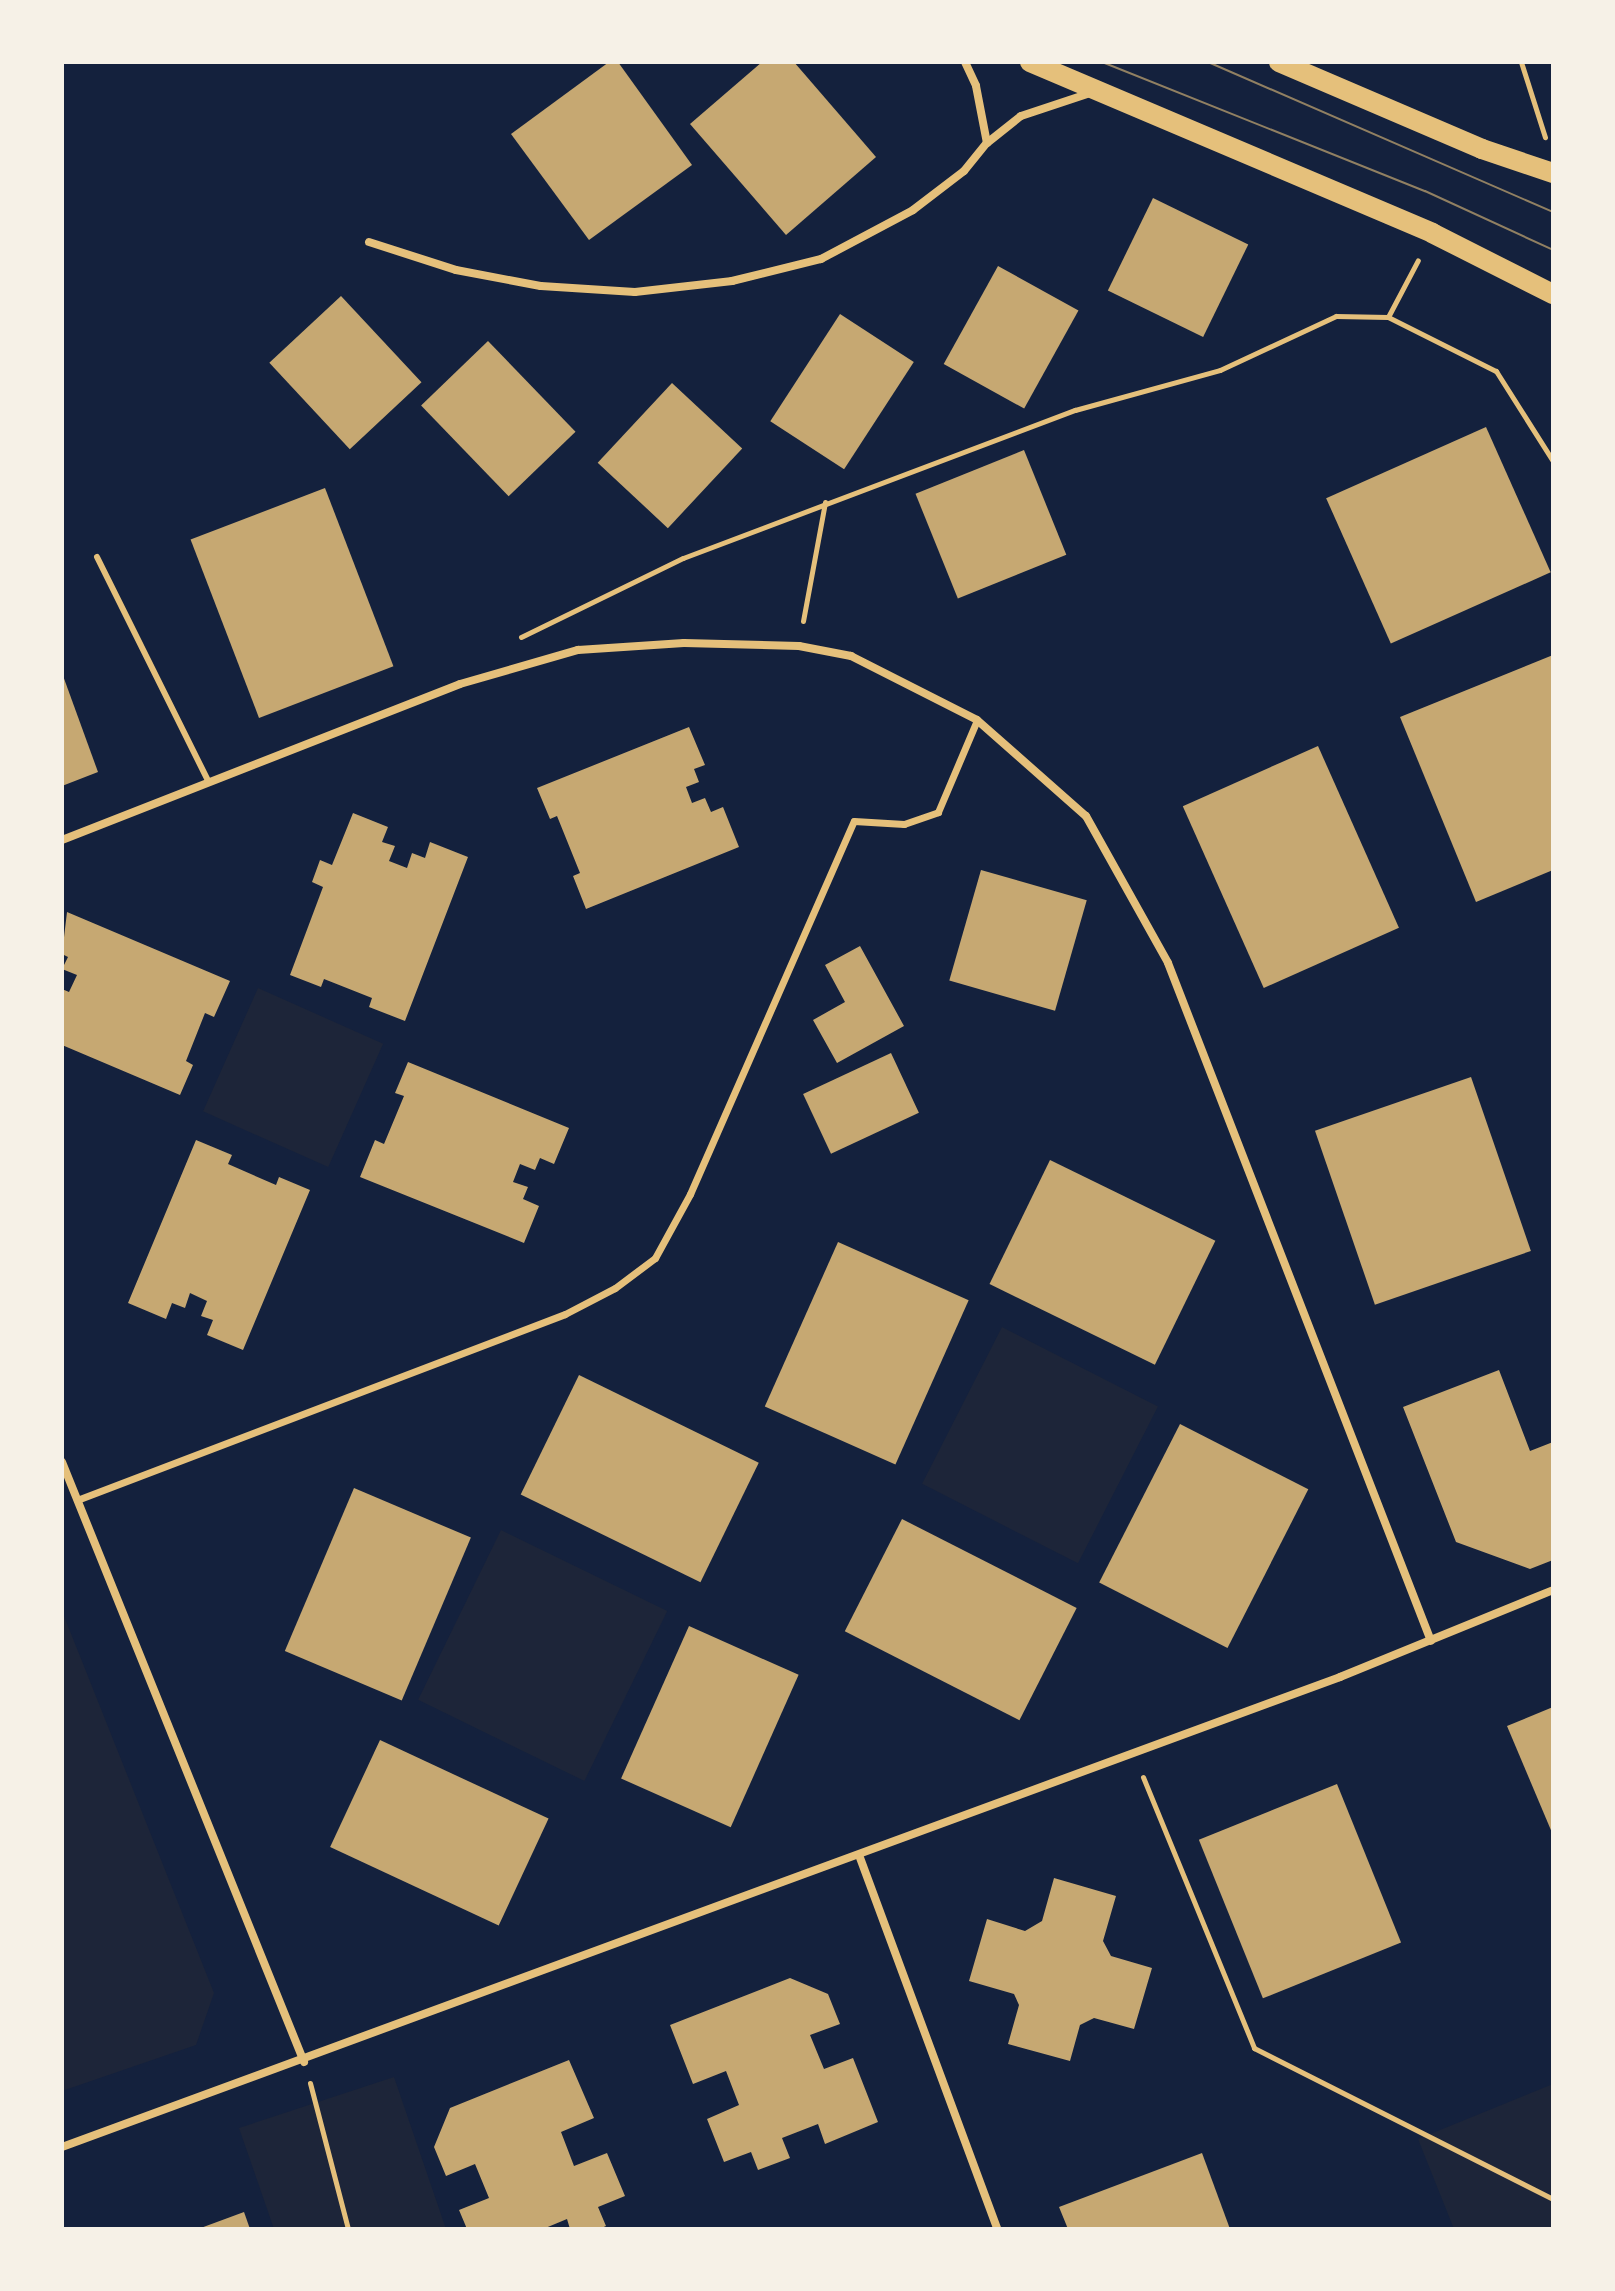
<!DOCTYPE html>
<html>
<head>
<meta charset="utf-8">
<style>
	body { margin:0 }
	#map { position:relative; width:1615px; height:2291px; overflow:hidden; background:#14213d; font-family:"Source Sans 3",sans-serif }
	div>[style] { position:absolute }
	.green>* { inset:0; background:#1d2539; transform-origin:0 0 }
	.building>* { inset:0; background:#c6a872; transform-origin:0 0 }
	.path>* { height:5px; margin:-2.5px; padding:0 2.5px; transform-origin:2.5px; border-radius:2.5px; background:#e5c07b }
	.service>* { height:6px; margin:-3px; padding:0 3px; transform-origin:3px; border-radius:3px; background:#e5c07b }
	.pedestrian>* { height:7px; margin:-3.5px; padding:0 3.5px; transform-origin:3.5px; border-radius:3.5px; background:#e5c07b }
	.minor>* { height:8px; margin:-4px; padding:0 4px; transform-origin:4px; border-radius:4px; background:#e5c07b }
	.primary>* { height:20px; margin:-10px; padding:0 10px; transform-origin:10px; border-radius:10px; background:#e5c07b }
	.tram>* { height:2px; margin:-1px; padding:0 1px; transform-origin:1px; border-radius:1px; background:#918062 }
	span { translate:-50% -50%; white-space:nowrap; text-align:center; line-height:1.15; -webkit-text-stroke:7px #f6f1e7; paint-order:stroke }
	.frame { position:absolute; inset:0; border:64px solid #f6f1e7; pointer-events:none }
</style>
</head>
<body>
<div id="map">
	<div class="green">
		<i style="left:258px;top:988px;width:137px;height:135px;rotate:24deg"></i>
		<i style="left:1002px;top:1327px;width:175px;height:176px;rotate:27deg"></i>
		<i style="left:501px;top:1530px;width:185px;height:189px;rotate:26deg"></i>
		<i style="clip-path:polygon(62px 1611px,214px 1993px,196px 2045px,62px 2091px)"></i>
		<i style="clip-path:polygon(394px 2077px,446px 2229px,274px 2229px,239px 2128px)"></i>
		<i style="clip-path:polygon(1553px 2084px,1553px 2229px,1454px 2229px,1418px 2139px)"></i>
	</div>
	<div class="building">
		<i style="clip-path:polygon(609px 62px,618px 62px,692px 165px,589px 240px,511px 134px)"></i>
		<i style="clip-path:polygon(762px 62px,794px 62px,876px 157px,786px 235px,690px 124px)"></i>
		<i style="left:1153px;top:198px;width:106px;height:103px;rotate:26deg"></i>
		<i style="left:998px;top:266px;width:92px;height:112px;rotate:29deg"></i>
		<i style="left:341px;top:296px;width:118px;height:98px;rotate:47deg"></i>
		<i style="left:840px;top:314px;width:88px;height:128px;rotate:33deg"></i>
		<i style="left:488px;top:341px;width:126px;height:93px;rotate:46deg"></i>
		<i style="left:672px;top:383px;width:96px;height:109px;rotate:43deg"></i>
		<i style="left:1486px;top:427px;width:159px;height:175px;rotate:66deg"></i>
		<i style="left:1024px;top:450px;width:113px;height:117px;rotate:68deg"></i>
		<i style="left:325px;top:488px;width:191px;height:144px;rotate:69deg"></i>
		<i style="clip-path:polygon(1553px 655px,1553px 870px,1476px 902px,1400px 717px)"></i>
		<i style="clip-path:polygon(62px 673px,98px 772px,62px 786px)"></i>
		<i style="clip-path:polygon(689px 727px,705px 765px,694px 769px,699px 782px,686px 787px,692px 803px,705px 798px,711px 812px,723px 807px,739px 847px,586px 909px,573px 876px,580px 873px,557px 816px,550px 819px,537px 788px)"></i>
		<i style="left:1318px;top:746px;width:199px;height:148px;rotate:66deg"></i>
		<i style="clip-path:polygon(353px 813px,388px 827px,382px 842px,395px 846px,389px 861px,407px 868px,412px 853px,425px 858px,430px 842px,468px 857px,405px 1021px,369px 1007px,372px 998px,324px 979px,321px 987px,290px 975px,323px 887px,312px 882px,320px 860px,332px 865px)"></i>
		<i style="left:981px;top:870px;width:110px;height:115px;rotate:16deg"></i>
		<i style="clip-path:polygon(67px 912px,230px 981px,214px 1017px,205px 1013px,186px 1061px,193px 1065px,180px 1095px,62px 1045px,62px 989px,69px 992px,77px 975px,62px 969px,68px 957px,62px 954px)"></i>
		<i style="clip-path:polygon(860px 946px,904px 1026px,837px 1063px,813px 1020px,845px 1002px,825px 965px)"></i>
		<i style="left:891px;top:1053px;width:66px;height:97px;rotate:65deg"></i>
		<i style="clip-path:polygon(408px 1062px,569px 1128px,554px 1164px,540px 1158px,535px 1170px,520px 1164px,513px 1182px,528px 1187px,523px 1199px,539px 1206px,524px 1243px,360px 1177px,375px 1140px,384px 1144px,404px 1096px,395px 1093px)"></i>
		<i style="left:1471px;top:1077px;width:184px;height:165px;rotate:71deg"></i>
		<i style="clip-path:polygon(196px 1140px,232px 1155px,228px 1164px,276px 1185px,279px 1177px,310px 1190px,243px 1350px,207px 1335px,213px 1320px,201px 1316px,207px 1301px,190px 1293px,185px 1308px,172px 1303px,166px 1319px,128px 1303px)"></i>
		<i style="left:1050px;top:1160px;width:184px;height:138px;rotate:26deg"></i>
		<i style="left:838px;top:1242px;width:143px;height:180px;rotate:24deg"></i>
		<i style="clip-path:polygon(1499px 1370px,1530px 1451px,1553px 1442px,1553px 1560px,1530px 1569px,1456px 1542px,1403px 1407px)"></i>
		<i style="left:579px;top:1375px;width:200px;height:133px;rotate:26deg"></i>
		<i style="left:1180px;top:1424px;width:144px;height:178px;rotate:27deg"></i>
		<i style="left:354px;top:1488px;width:127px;height:177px;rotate:23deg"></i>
		<i style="left:902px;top:1519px;width:196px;height:126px;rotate:27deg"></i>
		<i style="left:689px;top:1626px;width:120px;height:167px;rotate:24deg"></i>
		<i style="clip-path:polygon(1553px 1707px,1553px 1835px,1507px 1726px)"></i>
		<i style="left:380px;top:1740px;width:186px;height:118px;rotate:25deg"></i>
		<i style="left:1337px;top:1784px;width:171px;height:149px;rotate:68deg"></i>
		<i style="clip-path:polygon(1054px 1878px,1116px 1896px,1103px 1941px,1111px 1956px,1152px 1968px,1134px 2029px,1094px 2018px,1080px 2025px,1070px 2061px,1008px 2044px,1019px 2005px,1014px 1994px,969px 1981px,987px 1919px,1025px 1931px,1042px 1921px)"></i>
		<i style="clip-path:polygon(790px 1978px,828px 1994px,840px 2024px,810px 2035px,824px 2069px,853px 2058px,878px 2122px,825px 2144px,818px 2124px,782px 2138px,790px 2158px,758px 2170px,751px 2152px,724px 2162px,707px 2119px,739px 2105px,726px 2071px,693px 2084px,670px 2025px)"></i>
		<i style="clip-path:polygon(569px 2060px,594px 2118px,561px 2132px,574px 2166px,607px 2153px,625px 2196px,598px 2207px,606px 2226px,599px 2229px,570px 2229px,567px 2219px,543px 2229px,467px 2229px,459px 2210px,489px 2198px,475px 2164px,446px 2176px,434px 2147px,450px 2108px)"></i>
		<i style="clip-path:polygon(1202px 2153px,1230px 2229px,1068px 2229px,1059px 2207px)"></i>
		<i style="clip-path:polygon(244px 2212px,250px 2229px,198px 2229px)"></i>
	</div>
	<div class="path">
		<i style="left:1521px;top:62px;width:79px;rotate:72.3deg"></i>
		<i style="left:1388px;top:317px;width:121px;rotate:26.6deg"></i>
		<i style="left:1496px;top:371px;width:107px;rotate:57.7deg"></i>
		<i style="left:803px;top:621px;width:121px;rotate:-79.5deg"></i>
		<i style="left:521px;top:637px;width:180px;rotate:-26deg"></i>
		<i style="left:683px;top:558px;width:419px;rotate:-20.7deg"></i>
		<i style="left:1075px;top:410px;width:150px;rotate:-15.4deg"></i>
		<i style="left:1220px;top:370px;width:128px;rotate:-25deg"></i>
		<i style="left:1336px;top:316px;width:52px;rotate:1.1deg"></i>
		<i style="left:1388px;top:317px;width:64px;rotate:-62.2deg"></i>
		<i style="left:1143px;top:1777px;width:293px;rotate:67.7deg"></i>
		<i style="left:1254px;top:2048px;width:335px;rotate:26.8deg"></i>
		<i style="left:310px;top:2083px;width:151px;rotate:75.4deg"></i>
	</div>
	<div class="service">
		<i style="left:97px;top:557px;width:248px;rotate:63.6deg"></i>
	</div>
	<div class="pedestrian">
		<i style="left:77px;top:1500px;width:522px;rotate:-20.86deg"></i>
		<i style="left:565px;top:1314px;width:56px;rotate:-27.5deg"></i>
		<i style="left:615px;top:1288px;width:50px;rotate:-36.9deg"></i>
		<i style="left:655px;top:1258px;width:73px;rotate:-61.3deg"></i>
		<i style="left:690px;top:1194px;width:407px;rotate:-66.3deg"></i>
		<i style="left:854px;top:821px;width:50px;rotate:3.4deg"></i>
		<i style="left:904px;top:824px;width:36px;rotate:-19deg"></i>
		<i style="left:938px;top:812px;width:100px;rotate:-67deg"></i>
	</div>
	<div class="minor">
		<i style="left:965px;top:62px;width:26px;rotate:65deg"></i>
		<i style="left:976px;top:86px;width:58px;rotate:79.1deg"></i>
		<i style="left:369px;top:242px;width:91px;rotate:17.8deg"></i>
		<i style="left:456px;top:270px;width:86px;rotate:10.7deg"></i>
		<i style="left:541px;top:286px;width:94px;rotate:3.7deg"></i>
		<i style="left:635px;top:292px;width:98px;rotate:-6.5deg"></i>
		<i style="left:732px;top:281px;width:92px;rotate:-13.9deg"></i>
		<i style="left:821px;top:259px;width:104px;rotate:-28deg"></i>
		<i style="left:913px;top:210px;width:64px;rotate:-37.4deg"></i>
		<i style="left:964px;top:171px;width:36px;rotate:-51deg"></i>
		<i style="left:987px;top:143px;width:43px;rotate:-38.5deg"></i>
		<i style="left:1021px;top:116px;width:73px;rotate:-18.4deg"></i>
		<i style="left:62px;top:840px;width:427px;rotate:-21.4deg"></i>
		<i style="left:460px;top:684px;width:123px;rotate:-16.1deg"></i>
		<i style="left:578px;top:650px;width:106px;rotate:-3.8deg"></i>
		<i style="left:684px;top:643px;width:115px;rotate:1.5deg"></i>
		<i style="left:799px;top:646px;width:53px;rotate:10.9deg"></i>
		<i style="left:851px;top:656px;width:141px;rotate:26.9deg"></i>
		<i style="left:977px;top:720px;width:145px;rotate:41.4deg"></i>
		<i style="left:1086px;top:816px;width:168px;rotate:60.8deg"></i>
		<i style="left:1168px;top:963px;width:727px;rotate:68.8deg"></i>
		<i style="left:62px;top:1462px;width:647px;rotate:68.03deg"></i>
		<i style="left:859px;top:1855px;width:399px;rotate:69.7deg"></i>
		<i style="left:62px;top:2147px;width:1362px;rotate:-20.19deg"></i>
		<i style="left:1340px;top:1677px;width:230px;rotate:-22.2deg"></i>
	</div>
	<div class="primary">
		<i style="left:1030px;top:62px;width:437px;rotate:23deg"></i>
		<i style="left:1432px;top:233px;width:136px;rotate:26.8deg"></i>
		<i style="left:1279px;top:62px;width:221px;rotate:23.2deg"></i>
		<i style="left:1482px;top:149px;width:75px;rotate:18.7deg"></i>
	</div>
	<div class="tram">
		<i style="left:1102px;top:62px;width:348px;rotate:21.8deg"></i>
		<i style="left:1425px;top:191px;width:141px;rotate:24.7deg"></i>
		<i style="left:1208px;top:62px;width:376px;rotate:23.5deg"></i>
	</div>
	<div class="frame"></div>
</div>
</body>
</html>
